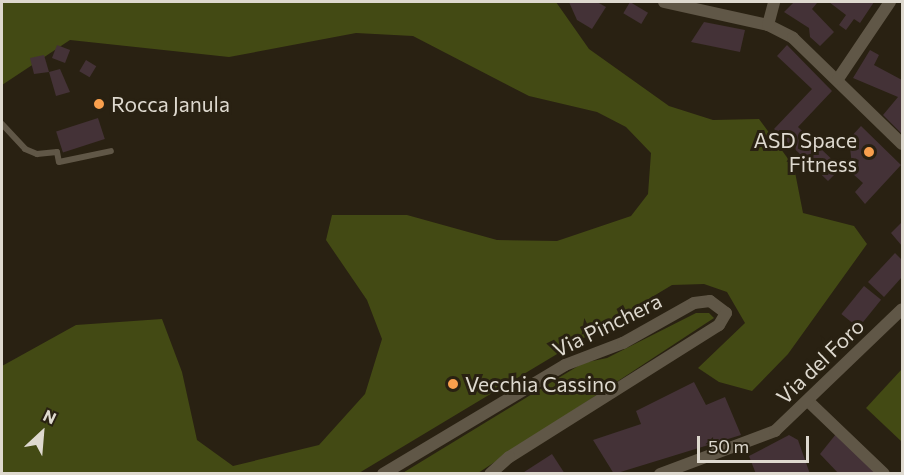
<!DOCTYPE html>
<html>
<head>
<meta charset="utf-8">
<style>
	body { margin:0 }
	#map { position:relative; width:904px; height:475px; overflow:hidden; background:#292112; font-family:Commissioner,sans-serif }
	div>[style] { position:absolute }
	.green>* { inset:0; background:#434a14 }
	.building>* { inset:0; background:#443237; transform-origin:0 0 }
	.service>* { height:6px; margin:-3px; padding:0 3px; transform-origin:3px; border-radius:3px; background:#605747 }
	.minor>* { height:12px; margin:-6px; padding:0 6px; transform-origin:6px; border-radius:6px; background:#605747 }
	.dots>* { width:16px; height:16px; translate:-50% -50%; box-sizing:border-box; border:3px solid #292112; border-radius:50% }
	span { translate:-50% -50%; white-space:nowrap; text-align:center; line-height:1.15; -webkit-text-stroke:6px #292112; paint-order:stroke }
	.poi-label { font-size:21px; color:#ded9cf }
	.left { translate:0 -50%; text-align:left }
	.right { translate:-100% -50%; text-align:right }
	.street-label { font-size:21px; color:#ded9cf }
	.frame { position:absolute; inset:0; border:3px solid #ded9cf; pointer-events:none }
	.north { position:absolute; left:12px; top:403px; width:60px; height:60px; -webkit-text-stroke:4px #292112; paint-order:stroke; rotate:26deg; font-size:16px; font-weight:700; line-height:24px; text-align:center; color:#ded9cf }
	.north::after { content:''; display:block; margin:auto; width:21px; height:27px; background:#ded9cf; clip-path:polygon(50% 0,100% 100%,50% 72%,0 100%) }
	.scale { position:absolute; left:697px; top:436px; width:112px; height:27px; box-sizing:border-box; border:3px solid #ded9cf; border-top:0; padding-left:8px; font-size:18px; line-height:21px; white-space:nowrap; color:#ded9cf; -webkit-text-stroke:4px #292112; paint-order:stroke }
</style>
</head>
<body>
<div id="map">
	<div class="green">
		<i style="clip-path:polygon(2px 2px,556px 2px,589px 49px,669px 106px,713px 120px,759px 119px,794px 167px,803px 213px,854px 226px,867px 244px,788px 354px,752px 391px,719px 382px,698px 368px,745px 323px,727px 292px,704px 284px,672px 285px,359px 473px,2px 473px,2px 366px,76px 325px,162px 319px,182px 372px,197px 440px,233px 466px,319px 445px,365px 394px,382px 339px,367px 300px,326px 240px,332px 215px,407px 215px,497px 240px,557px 241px,631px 216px,648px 194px,651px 153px,626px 127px,597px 112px,529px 96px,413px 36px,356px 33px,229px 57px,70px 40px,2px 85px)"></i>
		<i style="clip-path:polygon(696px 313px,709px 313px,714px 318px,478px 473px,401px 474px,583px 363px,607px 358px)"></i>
		<i style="clip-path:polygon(902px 369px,902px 442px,866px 408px)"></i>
	</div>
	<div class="building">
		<i style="clip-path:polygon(569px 2px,597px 2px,606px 7px,592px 29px,577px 20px)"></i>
		<i style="left:630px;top:2px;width:21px;height:13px;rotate:31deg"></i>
		<i style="clip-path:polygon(794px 2px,817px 3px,812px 9px,834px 32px,820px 46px,810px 37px,809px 28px,784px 12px)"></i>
		<i style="clip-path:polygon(829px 2px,874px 2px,860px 23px,854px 19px,846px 30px,839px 25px,846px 15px)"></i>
		<i style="clip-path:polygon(704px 22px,745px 30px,740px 52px,691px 42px)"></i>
		<i style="left:57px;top:45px;width:14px;height:14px;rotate:21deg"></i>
		<i style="clip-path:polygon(787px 45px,832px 91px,798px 127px,841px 168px,828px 181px,774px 129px,812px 89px,777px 56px)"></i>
		<i style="clip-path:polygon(870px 50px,879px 55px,874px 65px,902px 80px,902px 134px,883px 115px,898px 97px,853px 78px)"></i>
		<i style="clip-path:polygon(44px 55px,49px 72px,34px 74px,30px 58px)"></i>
		<i style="left:86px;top:60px;width:12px;height:13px;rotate:31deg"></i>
		<i style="clip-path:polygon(60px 69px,70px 92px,56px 96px,49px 72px)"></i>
		<i style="left:98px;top:118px;width:22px;height:44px;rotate:72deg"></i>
		<i style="clip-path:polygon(861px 126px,901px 165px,865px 204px,855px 192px,863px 183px,853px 174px,849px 139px)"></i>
		<i style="clip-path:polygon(902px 222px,902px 246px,891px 233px)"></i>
		<i style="clip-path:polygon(895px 253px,902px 260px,902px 277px,884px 297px,868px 282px)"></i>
		<i style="left:864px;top:286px;width:22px;height:36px;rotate:39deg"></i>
		<i style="clip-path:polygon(694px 382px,706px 405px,725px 397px,741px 435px,614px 474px,593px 440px,641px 424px,636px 411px)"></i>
		<i style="clip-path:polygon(836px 434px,877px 474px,839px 474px,820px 454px)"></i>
		<i style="clip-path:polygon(789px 435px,798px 440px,810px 474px,756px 474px,749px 456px)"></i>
		<i style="clip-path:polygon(552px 454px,565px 474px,521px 474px)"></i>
	</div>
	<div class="service">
		<i style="left:2px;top:124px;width:34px;rotate:47deg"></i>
		<i style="left:25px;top:149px;width:13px;rotate:23deg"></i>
		<i style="left:37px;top:154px;width:20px;rotate:-6deg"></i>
		<i style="left:57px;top:152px;width:10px;rotate:79deg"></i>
		<i style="left:59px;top:162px;width:53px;rotate:-11.9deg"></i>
	</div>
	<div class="minor">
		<i style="left:664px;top:2px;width:107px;rotate:12.5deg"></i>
		<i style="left:768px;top:25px;width:28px;rotate:27deg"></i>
		<i style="left:793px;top:38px;width:152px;rotate:44.2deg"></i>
		<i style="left:768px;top:25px;width:24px;rotate:-75deg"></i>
		<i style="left:838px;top:79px;width:93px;rotate:-56deg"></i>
		<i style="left:808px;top:401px;width:105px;rotate:43.8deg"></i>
		<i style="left:383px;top:474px;width:212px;rotate:-30.9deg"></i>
		<i style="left:565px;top:365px;width:62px;rotate:-20.8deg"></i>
		<i style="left:623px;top:343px;width:81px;rotate:-29.4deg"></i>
		<i style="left:694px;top:303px;width:16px;rotate:-7deg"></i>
		<i style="left:710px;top:301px;width:20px;rotate:37deg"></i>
		<i style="left:726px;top:313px;width:14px;rotate:120deg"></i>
		<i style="left:719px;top:325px;width:248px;rotate:147.8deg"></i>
		<i style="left:509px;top:457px;width:25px;rotate:138deg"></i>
		<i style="left:660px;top:474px;width:123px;rotate:-20.5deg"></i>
		<i style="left:775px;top:431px;width:176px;rotate:-43.8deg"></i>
	</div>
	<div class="dots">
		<i style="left:99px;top:104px;background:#f99f4d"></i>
		<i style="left:869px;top:152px;background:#f99f4d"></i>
		<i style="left:453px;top:384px;background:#f99f4d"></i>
	</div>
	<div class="poi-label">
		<span class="left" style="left:111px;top:104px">Rocca Janula</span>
		<span class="right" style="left:857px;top:152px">ASD Space<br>Fitness</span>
		<span class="left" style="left:465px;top:384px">Vecchia Cassino</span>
	</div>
	<div class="street-label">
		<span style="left:607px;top:325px;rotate:-26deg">Via Pinchera</span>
		<span style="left:820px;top:361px;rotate:-44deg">Via del Foro</span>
	</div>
	<div class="frame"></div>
	<div class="north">N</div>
	<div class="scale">50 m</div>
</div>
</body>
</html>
